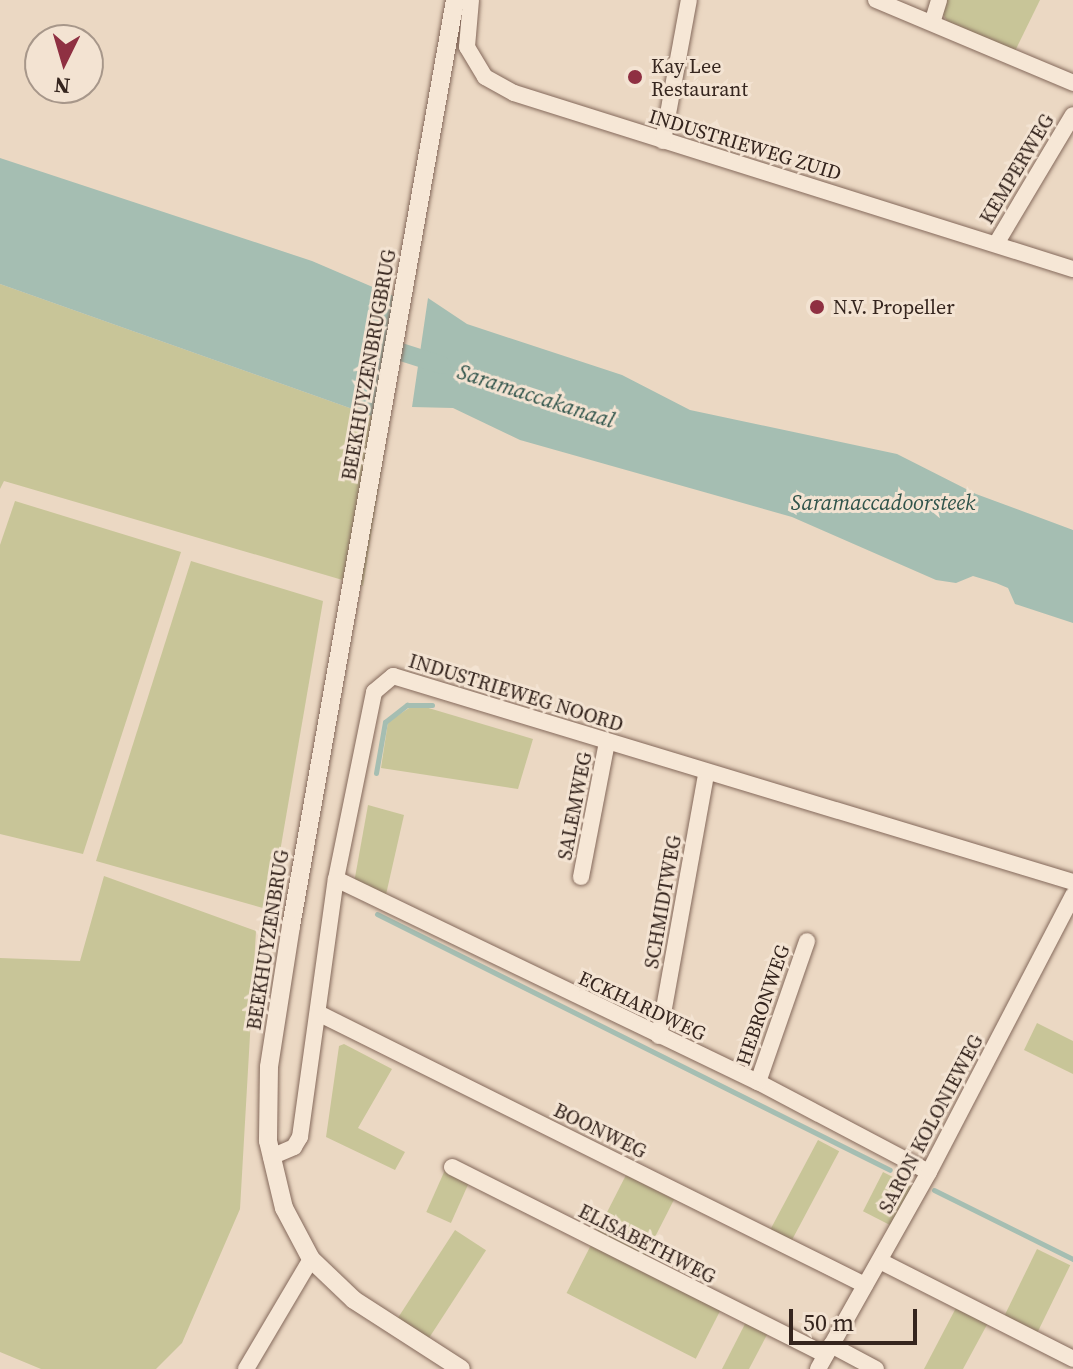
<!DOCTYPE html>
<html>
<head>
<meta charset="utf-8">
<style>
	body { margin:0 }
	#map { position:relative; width:1073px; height:1369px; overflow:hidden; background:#ebd8c3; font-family:"Source Serif 4",serif }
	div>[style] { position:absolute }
	.green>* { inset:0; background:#c8c598; transform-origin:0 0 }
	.water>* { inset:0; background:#a5beb2 }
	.stream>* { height:5px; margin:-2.5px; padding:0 2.5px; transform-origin:2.5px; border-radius:2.5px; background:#a5beb2 }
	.canal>* { height:18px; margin:-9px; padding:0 9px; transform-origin:9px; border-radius:9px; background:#a5beb2 }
	.roads { filter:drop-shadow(0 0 2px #84695b) drop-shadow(0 0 2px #84695b) }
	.minor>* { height:16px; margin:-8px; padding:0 8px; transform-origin:8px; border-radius:8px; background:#f6e7d6 }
	.tertiary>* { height:18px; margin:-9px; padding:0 9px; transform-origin:9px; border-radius:9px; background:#f6e7d6 }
	.dots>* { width:22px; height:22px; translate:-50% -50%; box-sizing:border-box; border:4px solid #f3e3d2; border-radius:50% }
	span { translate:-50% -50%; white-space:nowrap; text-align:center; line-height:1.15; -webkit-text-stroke:6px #f3e3d2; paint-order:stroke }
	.poi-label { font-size:20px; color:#35251e }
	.left { translate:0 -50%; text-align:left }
	.street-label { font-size:20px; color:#35251e }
	.water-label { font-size:22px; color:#2f534a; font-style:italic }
	.north { position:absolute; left:24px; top:24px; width:80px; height:80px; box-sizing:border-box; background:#f3e3d2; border:2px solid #a7978a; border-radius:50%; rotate:185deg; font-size:22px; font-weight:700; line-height:32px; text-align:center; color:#35251e }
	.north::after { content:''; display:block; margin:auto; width:28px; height:36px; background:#8f3042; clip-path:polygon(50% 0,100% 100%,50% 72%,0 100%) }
	.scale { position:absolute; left:789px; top:1309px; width:128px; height:36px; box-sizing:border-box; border:4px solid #35251e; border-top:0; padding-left:10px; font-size:24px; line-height:28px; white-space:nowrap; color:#35251e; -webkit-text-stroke:6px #f3e3d2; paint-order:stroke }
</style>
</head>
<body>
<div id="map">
	<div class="green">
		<i style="clip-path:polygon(943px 0,1040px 0,1015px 51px,947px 21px,941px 11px)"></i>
		<i style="clip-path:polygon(0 284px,389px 422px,363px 586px,4px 481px,0 489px)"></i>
		<i style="clip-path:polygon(15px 501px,181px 552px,83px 854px,0 834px,0 545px)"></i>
		<i style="clip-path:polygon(191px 561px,323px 601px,270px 910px,96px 861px)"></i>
		<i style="clip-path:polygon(415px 704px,533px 739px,518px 789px,381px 768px,388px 722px)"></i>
		<i style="clip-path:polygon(368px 805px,404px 815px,385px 899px,354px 883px)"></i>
		<i style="clip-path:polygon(104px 876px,256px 931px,240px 1209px,182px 1343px,156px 1369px,41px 1369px,0 1352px,0 958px,80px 961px)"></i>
		<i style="clip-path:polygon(1037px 1023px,1073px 1041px,1073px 1074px,1024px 1050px)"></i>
		<i style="clip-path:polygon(344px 1044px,392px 1069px,358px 1128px,405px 1152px,395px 1170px,326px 1137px,339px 1046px)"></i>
		<i style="left:818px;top:1140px;width:24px;height:104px;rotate:28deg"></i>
		<i style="left:445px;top:1170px;width:27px;height:46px;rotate:24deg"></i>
		<i style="left:883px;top:1172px;width:34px;height:44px;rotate:27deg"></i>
		<i style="left:626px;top:1175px;width:54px;height:64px;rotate:27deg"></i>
		<i style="left:455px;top:1230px;width:37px;height:105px;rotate:33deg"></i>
		<i style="left:592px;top:1243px;width:145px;height:56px;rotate:27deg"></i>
		<i style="left:1037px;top:1249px;width:37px;height:78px;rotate:26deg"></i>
		<i style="clip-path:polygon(958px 1304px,989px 1321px,963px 1369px,924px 1369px)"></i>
		<i style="clip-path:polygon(747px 1320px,769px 1331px,749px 1369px,722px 1369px)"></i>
	</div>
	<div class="water">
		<i style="clip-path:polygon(0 158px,312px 261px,396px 297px,389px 422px,0 284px)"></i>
		<i style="clip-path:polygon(428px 298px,467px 324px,622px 375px,690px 410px,897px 454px,976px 494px,1073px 530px,1073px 623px,1015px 604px,1008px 588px,996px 583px,973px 576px,956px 583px,936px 580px,792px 517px,520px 440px,453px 408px,412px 407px)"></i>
	</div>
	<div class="stream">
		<i style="left:376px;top:773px;width:52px;rotate:-80deg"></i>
		<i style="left:385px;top:722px;width:28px;rotate:-38deg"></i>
		<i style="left:407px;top:705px;width:25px"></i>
		<i style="left:377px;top:914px;width:573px;rotate:26.52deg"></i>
		<i style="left:934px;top:1190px;width:155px;rotate:26.4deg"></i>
	</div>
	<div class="canal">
		<i style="left:379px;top:345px;width:66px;rotate:17.6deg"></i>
	</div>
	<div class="roads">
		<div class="minor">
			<i style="left:471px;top:0;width:47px;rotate:94.9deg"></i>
			<i style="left:467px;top:47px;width:35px;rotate:59deg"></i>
			<i style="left:485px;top:77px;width:33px;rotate:29deg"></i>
			<i style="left:514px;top:93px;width:586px;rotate:17.48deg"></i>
			<i style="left:876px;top:0;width:214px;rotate:22.8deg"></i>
			<i style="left:933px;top:20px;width:21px;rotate:-73deg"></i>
			<i style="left:663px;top:141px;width:143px;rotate:-79.6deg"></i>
			<i style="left:996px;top:244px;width:150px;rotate:-59.2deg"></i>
			<i style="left:581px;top:877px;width:137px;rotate:-79.1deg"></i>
			<i style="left:336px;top:879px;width:468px;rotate:25.7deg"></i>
			<i style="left:758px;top:1082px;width:193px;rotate:27.8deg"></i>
			<i style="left:318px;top:1013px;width:611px;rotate:26.44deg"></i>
			<i style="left:659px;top:1036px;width:266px;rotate:-79.8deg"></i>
			<i style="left:758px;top:1082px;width:149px;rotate:-70.8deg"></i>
			<i style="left:271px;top:1157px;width:25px;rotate:-23deg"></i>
			<i style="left:294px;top:1147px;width:12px;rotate:-59deg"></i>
			<i style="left:300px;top:1137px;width:260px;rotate:-82.1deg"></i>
			<i style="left:336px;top:879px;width:191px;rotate:-78.5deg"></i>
			<i style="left:374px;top:692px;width:25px;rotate:-40deg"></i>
			<i style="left:393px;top:676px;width:711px;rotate:16.85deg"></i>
			<i style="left:452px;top:1167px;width:418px;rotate:26.7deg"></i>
			<i style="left:880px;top:1261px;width:216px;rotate:26.9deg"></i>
			<i style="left:831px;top:1345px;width:51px;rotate:28.1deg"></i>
			<i style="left:246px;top:1369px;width:128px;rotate:-59.4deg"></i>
			<i style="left:818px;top:1369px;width:226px;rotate:-60.6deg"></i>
			<i style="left:929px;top:1172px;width:312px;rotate:-62.5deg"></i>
		</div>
		<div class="tertiary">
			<i style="left:455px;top:0;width:940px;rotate:100.04deg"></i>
			<i style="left:291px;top:926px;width:143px;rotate:98.9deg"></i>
			<i style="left:269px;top:1067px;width:74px;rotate:90.8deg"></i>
			<i style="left:268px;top:1141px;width:69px;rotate:76.6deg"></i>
			<i style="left:284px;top:1208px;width:58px;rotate:62.1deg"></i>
			<i style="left:311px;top:1259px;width:59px;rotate:43.6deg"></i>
			<i style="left:354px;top:1300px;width:127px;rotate:32.8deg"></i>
		</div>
	</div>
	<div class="dots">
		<i style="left:635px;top:77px;background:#8f3042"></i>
		<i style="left:817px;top:307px;background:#8f3042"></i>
	</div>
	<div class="poi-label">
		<span class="left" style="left:651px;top:78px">Kay Lee<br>Restaurant</span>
		<span class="left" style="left:833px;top:307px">N.V. Propeller</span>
	</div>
	<div class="street-label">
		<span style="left:745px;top:145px;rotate:17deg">INDUSTRIEWEG ZUID</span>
		<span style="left:1017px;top:169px;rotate:-59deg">KEMPERWEG</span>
		<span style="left:369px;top:365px;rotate:-80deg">BEEKHUYZENBRUGBRUG</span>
		<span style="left:516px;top:693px;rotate:17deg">INDUSTRIEWEG NOORD</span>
		<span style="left:575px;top:806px;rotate:-79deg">SALEMWEG</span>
		<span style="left:663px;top:902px;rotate:-80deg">SCHMIDTWEG</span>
		<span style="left:268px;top:940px;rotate:-81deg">BEEKHUYZENBRUG</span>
		<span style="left:763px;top:1005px;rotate:-71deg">HEBRONWEG</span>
		<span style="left:642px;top:1006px;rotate:25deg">ECKHARDWEG</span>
		<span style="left:931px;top:1124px;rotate:-62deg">SARON KOLONIEWEG</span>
		<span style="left:600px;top:1131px;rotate:26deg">BOONWEG</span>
		<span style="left:647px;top:1244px;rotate:27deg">ELISABETHWEG</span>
	</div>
	<div class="water-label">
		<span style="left:536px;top:396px;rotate:18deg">Saramaccakanaal</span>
		<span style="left:883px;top:503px">Saramaccadoorsteek</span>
	</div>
	<div class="north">N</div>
	<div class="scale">50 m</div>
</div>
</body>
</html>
